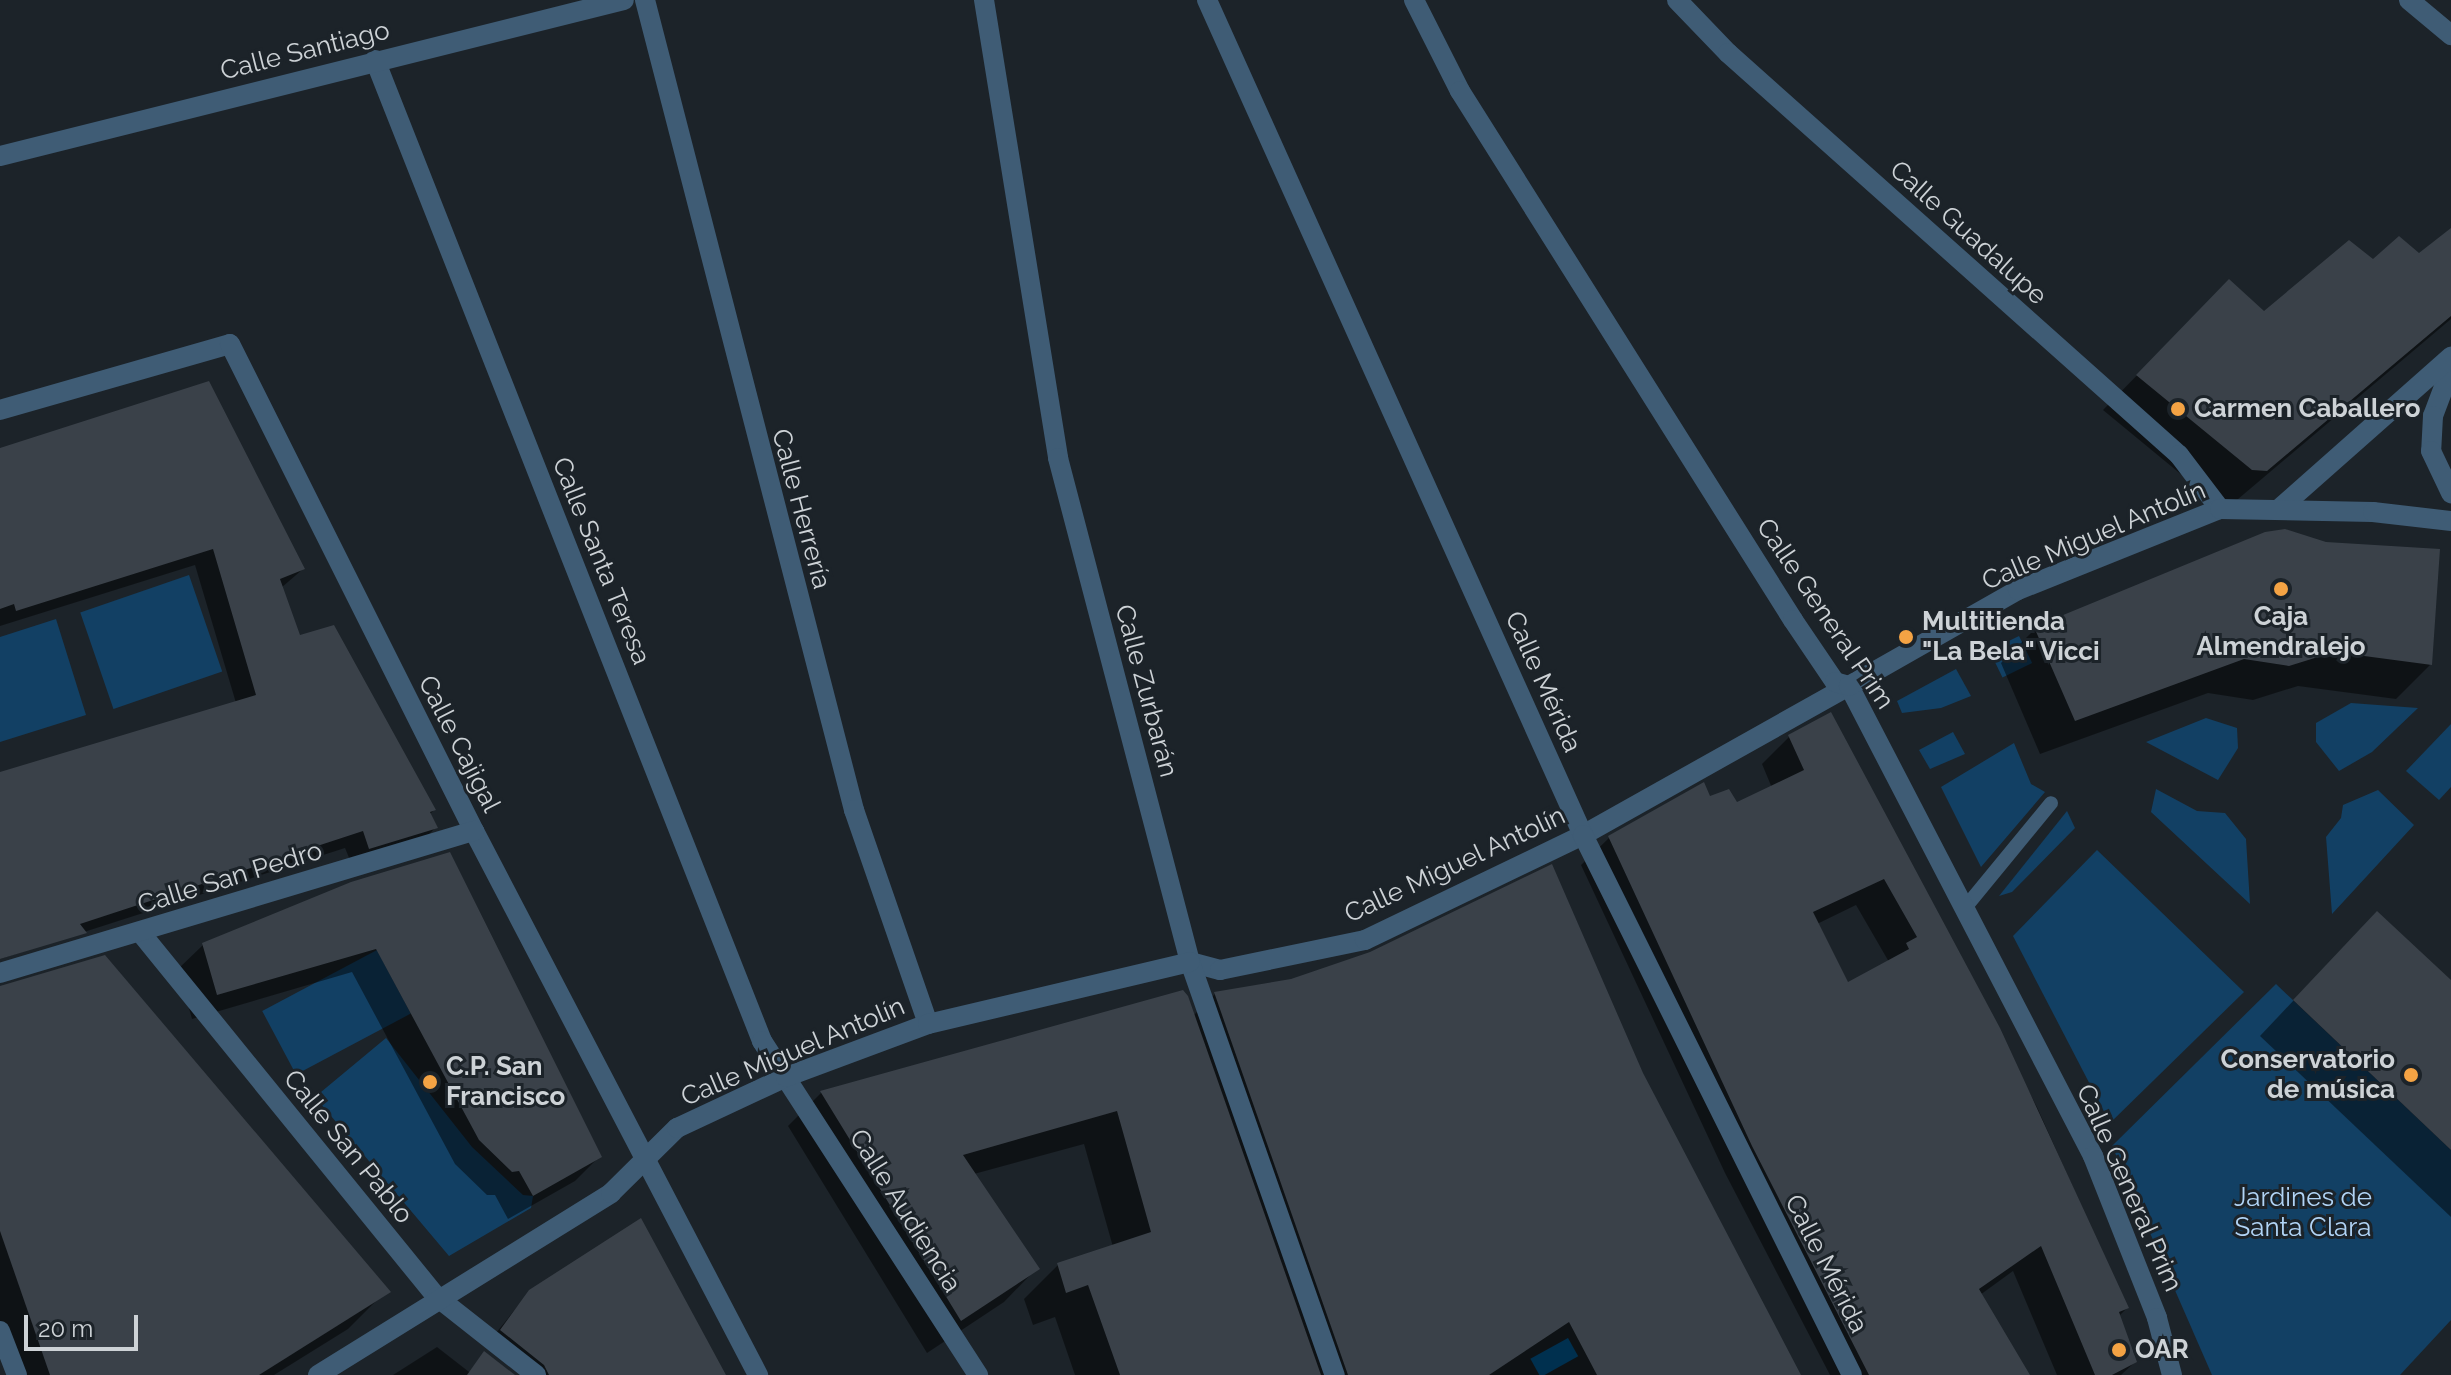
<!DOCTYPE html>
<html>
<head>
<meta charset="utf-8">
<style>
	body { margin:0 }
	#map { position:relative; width:2451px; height:1375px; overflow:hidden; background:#1c2329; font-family:Raleway,sans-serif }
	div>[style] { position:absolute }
	.green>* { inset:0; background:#124064; transform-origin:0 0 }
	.water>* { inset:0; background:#005a95; transform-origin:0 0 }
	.shadow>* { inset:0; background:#0007 }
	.building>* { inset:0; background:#3a4149 }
	.service>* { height:14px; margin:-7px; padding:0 7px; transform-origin:7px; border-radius:7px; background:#3f5c75 }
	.pedestrian>* { height:20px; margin:-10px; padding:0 10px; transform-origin:10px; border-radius:10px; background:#3f5c75 }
	.minor>* { height:20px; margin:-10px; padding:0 10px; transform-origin:10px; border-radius:10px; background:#3f5c75 }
	.dots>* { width:22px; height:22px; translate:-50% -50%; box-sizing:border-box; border:4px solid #1c2329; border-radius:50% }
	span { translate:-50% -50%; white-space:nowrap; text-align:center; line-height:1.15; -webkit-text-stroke:6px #1c2329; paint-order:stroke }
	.street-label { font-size:26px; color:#cdd2d6 }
	.poi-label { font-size:26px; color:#cdd2d6; font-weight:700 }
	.left { translate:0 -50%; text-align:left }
	.right { translate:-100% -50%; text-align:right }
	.park-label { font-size:26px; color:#b1d4f6 }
	.scale { position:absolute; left:24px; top:1315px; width:114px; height:36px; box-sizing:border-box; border:4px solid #cdd2d6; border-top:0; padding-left:10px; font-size:24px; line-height:28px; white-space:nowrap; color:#cdd2d6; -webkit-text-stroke:6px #1c2329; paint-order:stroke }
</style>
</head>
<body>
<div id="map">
	<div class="green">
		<i style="left:189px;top:575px;width:102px;height:115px;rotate:71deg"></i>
		<i style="clip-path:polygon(56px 619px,86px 715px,0 742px,0 637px)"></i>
		<i style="left:2019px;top:636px;width:30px;height:33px;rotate:64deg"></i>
		<i style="clip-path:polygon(1956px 669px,1971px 696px,1941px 708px,1902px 713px,1897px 701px)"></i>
		<i style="clip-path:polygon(2351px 703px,2418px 708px,2372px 752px,2339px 771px,2316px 742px,2316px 723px)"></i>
		<i style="clip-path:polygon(2206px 718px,2237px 728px,2238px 748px,2218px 780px,2146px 742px)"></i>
		<i style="clip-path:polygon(2451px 724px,2451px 787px,2439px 800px,2406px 771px)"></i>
		<i style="clip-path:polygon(1953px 732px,1965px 754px,1930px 769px,1919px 750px)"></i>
		<i style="clip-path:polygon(2014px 743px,2031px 784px,2045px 792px,1981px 867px,1941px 787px)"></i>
		<i style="clip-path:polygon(2156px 789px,2197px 811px,2225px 813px,2246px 839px,2250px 904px,2151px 812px)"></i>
		<i style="clip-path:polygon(2378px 790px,2414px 825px,2332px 914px,2326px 837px,2341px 818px,2343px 805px)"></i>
		<i style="clip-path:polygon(2067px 811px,2075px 828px,2012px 892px,1999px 896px)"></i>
		<i style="clip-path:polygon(2097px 850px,2244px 992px,2110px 1123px,2013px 936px)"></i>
		<i style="left:377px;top:950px;width:72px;height:130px;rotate:62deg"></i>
		<i style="clip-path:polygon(2276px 984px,2451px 1150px,2451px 1320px,2400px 1375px,2212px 1375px,2112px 1146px)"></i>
		<i style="clip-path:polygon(386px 1038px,472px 1147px,523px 1195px,533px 1196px,531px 1208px,449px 1256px,315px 1097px)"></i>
	</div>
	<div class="water">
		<i style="left:1568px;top:1338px;width:21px;height:43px;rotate:61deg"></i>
	</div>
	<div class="shadow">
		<i style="clip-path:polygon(2451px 230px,2451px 319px,2231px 505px,2217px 504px,2103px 410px,2195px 316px,2264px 313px,2373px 261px,2419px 255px)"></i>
		<i style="clip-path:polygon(0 450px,303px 569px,281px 588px,298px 638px,434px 810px,429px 815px,435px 828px,418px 846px,352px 865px,345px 848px,0 959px,0 774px,236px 703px,195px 565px,0 626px)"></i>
		<i style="clip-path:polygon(2326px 544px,2430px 665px,2396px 699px,2298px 686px,2253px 700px,2208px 693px,2040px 754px,2001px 663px,2035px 629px)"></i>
		<i style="clip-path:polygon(evenodd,1831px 714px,2037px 1107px,2127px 1308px,2118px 1317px,2135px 1362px,2121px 1375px,2057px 1375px,2013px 1271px,1980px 1295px,2027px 1375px,1830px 1375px,1725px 1173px,1581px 865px,1609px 838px,1709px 798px,1736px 805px,1772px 788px,1762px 764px,1789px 737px,1831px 714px,1856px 905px,1889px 962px,1847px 985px,1817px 924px,1856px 905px)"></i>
		<i style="clip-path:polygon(351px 883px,600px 1156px,575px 1181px,508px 1219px,495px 1195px,487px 1195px,455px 1164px,352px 972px,192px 1019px,178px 969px,203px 945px)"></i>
		<i style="clip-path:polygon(2343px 948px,2451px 983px,2451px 1217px,2260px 1036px)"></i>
		<i style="clip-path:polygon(1182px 992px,1191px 1018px,1215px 994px,1656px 1104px,1799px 1375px,1075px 1375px,1055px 1317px,1033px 1325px,1024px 1299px,1058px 1265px,1113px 1247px,1084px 1144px,974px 1174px,1037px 1268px,1004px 1302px,927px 1353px,788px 1126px,821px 1093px)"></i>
		<i style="clip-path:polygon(0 1006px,377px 1300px,348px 1329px,274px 1375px,8px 1375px,0 1351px)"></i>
		<i style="clip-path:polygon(530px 1291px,724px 1375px,527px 1375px,487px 1344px)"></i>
		<i style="clip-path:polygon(437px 1347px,473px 1375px,393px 1375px)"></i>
	</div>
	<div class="building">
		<i style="clip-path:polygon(2451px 228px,2451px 316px,2267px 471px,2252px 470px,2136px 375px,2229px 279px,2264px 311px,2349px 240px,2373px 259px,2399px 236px,2419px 253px)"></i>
		<i style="clip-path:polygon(209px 381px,305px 569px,280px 579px,300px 635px,334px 625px,436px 810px,430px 812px,438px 828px,369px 849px,363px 831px,80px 924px,87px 933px,0 959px,0 772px,256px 695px,213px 549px,16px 611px,14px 604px,0 609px,0 448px)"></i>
		<i style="clip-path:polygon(2285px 529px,2326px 542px,2440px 549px,2432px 665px,2334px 652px,2289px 666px,2244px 659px,2075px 721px,2034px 627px,2265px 532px)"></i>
		<i style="clip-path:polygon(evenodd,1831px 712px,2000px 1028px,2129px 1308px,2119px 1312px,2137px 1362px,2112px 1375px,2095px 1375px,2041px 1246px,1979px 1289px,2030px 1375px,1869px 1375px,1752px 1146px,1608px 836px,1704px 782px,1710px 796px,1729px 789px,1737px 802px,1804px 770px,1788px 735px,1831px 712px,1884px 879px,1917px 937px,1906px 943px,1909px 949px,1848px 982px,1813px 912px,1884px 879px)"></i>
		<i style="clip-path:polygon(450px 852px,602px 1157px,533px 1196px,519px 1171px,512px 1172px,479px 1140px,376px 949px,217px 995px,202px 943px,351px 882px)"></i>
		<i style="clip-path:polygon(1552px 864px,1643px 1073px,1801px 1375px,1597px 1375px,1569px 1322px,1489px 1375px,1348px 1375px,1214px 992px,1291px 979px,1370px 952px)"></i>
		<i style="clip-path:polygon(2377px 911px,2451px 980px,2451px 1150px,2293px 1000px)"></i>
		<i style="clip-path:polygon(105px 955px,391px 1292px,259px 1375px,50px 1375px,0 1231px,0 986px)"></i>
		<i style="clip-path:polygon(1183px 990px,1188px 996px,1321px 1375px,1120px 1375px,1088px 1285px,1066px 1293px,1057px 1263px,1151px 1232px,1117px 1111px,963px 1155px,1040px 1269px,961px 1321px,820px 1091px)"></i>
		<i style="clip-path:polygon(641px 1218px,726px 1375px,549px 1375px,544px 1365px,500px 1330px,529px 1290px)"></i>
		<i style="clip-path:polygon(484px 1351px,515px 1375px,467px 1375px)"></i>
	</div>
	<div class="service">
		<i style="left:1964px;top:909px;width:137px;rotate:-50.6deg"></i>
	</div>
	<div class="pedestrian">
		<i style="left:1190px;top:962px;width:31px;rotate:15deg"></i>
		<i style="left:1220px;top:970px;width:148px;rotate:-11.7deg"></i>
		<i style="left:1365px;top:940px;width:242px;rotate:-25.7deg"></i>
		<i style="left:1583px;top:835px;width:305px;rotate:-29.3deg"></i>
	</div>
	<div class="minor">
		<i style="left:645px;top:0;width:837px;rotate:75.53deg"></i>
		<i style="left:854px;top:810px;width:226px;rotate:70.9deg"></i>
		<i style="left:984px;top:0;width:464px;rotate:80.8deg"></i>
		<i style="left:1058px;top:458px;width:521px;rotate:75.32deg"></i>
		<i style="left:1190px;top:962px;width:438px;rotate:70.7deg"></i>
		<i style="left:1207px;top:0;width:916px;rotate:65.76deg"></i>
		<i style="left:1583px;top:835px;width:603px;rotate:63.52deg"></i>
		<i style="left:1414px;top:0;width:102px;rotate:63.2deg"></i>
		<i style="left:1460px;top:91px;width:625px;rotate:57.81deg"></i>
		<i style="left:1793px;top:620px;width:75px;rotate:55.9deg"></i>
		<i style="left:1835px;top:682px;width:15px;rotate:16deg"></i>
		<i style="left:1849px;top:686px;width:530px;rotate:62.56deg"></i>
		<i style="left:2093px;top:1156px;width:174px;rotate:68.4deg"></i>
		<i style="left:2157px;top:1318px;width:59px;rotate:75.3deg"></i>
		<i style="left:1677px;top:0;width:74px;rotate:46.1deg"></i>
		<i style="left:1728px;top:53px;width:604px;rotate:41.71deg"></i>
		<i style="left:2179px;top:455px;width:68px;rotate:52.8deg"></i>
		<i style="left:2409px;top:0;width:55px;rotate:39.8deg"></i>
		<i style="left:375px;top:60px;width:1055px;rotate:68.47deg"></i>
		<i style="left:762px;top:1041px;width:398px;rotate:57.1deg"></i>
		<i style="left:0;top:156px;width:643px;rotate:-14.04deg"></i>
		<i style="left:2451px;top:368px;width:51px;rotate:110.6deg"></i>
		<i style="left:2433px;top:416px;width:35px;rotate:93deg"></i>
		<i style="left:2431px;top:451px;width:47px;rotate:64.5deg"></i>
		<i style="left:0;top:410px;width:239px;rotate:-16deg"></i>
		<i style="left:230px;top:344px;width:545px;rotate:63.39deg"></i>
		<i style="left:474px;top:831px;width:614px;rotate:62.43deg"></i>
		<i style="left:2279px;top:509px;width:230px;rotate:-41.5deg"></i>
		<i style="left:1849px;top:686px;width:194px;rotate:-29.6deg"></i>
		<i style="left:2018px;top:590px;width:218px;rotate:-21.9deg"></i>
		<i style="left:2220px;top:509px;width:153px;rotate:1.1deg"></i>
		<i style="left:2373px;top:512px;width:79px;rotate:6.6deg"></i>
		<i style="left:140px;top:932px;width:471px;rotate:50.9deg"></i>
		<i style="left:437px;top:1297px;width:126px;rotate:38.2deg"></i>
		<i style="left:0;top:973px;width:495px;rotate:-16.7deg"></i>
		<i style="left:0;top:1331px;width:47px;rotate:68.9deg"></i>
		<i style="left:318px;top:1375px;width:345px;rotate:-31.8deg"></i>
		<i style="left:611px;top:1193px;width:93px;rotate:-44.6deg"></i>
		<i style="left:677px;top:1128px;width:120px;rotate:-25.1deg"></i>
		<i style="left:786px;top:1077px;width:152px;rotate:-20.5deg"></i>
		<i style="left:928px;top:1024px;width:269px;rotate:-13.3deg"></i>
	</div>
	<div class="dots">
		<i style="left:2178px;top:409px;background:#f4a344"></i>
		<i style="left:2281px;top:589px;background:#f4a344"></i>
		<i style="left:1906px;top:637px;background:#f4a344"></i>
		<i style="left:2411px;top:1075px;background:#f4a344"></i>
		<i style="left:430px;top:1082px;background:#f4a344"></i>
		<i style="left:2119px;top:1350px;background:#f4a344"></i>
	</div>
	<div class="street-label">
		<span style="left:305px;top:51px;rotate:-14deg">Calle Santiago</span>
		<span style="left:1968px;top:233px;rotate:42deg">Calle Guadalupe</span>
		<span style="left:801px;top:509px;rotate:75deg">Calle Herrería</span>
		<span style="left:2094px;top:536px;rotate:-23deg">Calle Miguel Antolín</span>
		<span style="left:601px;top:561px;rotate:68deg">Calle Santa Teresa</span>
		<span style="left:1825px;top:614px;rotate:56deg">Calle General Prim</span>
		<span style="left:1543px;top:682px;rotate:66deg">Calle Mérida</span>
		<span style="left:1146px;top:691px;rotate:75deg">Calle Zurbarán</span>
		<span style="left:459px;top:744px;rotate:63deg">Calle Cajigal</span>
		<span style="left:1455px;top:865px;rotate:-25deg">Calle Miguel Antolín</span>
		<span style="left:230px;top:878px;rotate:-17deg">Calle San Pedro</span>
		<span style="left:793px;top:1052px;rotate:-23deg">Calle Miguel Antolín</span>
		<span style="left:348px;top:1147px;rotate:51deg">Calle San Pablo</span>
		<span style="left:2129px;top:1188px;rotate:66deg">Calle General Prim</span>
		<span style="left:905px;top:1211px;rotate:58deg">Calle Audiencia</span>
		<span style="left:1826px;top:1264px;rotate:63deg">Calle Mérida</span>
	</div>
	<div class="poi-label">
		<span class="left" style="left:2194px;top:409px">Carmen Caballero</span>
		<span style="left:2281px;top:632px">Caja<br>Almendralejo</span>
		<span class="left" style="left:1922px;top:637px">Multitienda<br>"La Bela" Vicci</span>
		<span class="right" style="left:2395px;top:1075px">Conservatorio<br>de música</span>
		<span class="left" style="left:446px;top:1082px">C.P. San<br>Francisco</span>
		<span class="left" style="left:2135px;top:1350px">OAR</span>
	</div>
	<div class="park-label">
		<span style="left:2303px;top:1213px">Jardines de<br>Santa Clara</span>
	</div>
	<div class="scale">20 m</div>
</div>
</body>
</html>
